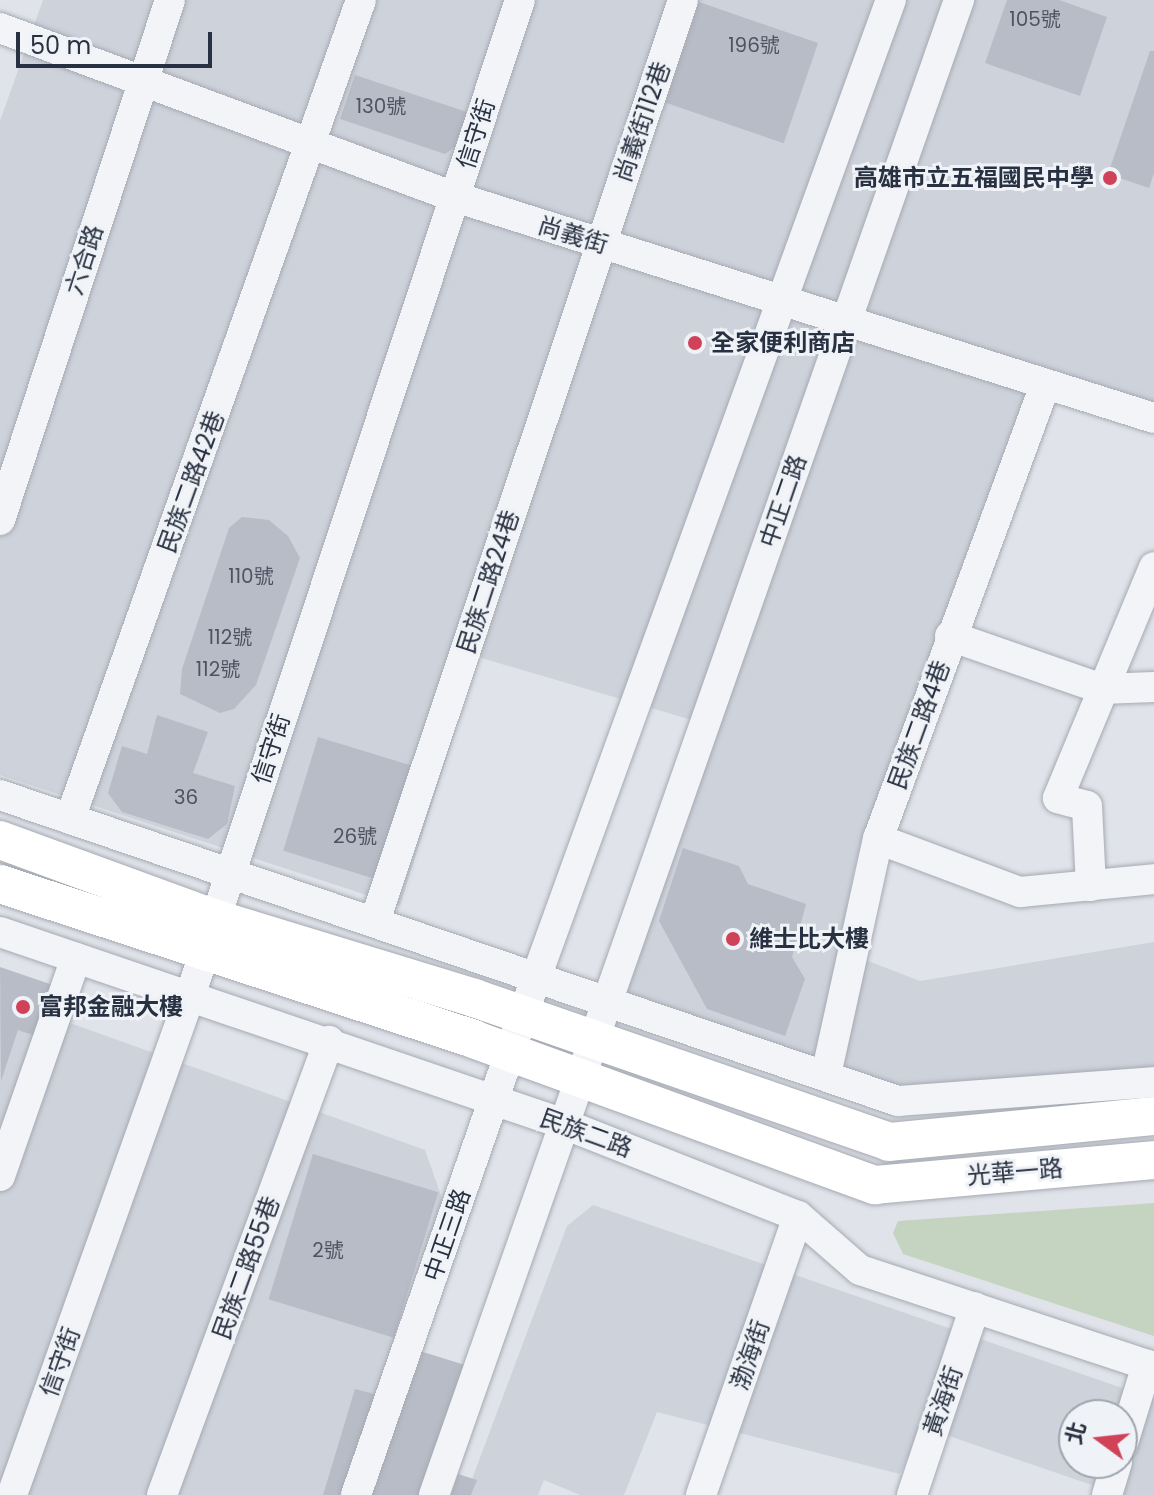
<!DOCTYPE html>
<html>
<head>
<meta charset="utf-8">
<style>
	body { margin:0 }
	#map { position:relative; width:1154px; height:1495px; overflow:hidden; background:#e0e3e9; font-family:Poppins,"Noto Sans TC",sans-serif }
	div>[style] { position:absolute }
	.built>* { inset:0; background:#ced2db }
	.green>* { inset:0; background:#c5d3c1 }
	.building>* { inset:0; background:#b7bcc6; transform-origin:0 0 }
	.roads { filter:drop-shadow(0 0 2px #a5aab3) drop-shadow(0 0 2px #a5aab3) }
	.minor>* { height:30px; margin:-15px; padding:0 15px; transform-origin:15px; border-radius:15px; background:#f3f4f7 }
	.major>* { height:38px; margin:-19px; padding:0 19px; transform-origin:19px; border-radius:19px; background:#fff }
	.dots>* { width:22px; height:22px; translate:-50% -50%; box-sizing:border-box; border:4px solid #eff2f6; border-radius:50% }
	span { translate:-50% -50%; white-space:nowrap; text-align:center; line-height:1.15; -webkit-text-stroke:6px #eff2f6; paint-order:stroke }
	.number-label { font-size:20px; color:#4c5462 }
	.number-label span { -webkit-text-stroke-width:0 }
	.street-label { font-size:24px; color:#283141 }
	.poi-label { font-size:24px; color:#283141; font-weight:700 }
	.right { translate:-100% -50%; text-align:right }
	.left { translate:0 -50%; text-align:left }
	.north { position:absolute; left:1058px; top:1399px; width:80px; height:80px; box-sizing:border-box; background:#eff2f6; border:2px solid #9fa5ae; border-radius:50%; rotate:285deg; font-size:22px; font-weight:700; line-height:32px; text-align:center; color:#283141 }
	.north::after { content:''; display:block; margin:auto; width:28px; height:36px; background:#d04258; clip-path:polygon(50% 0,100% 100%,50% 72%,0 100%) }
	.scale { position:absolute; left:16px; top:32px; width:196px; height:36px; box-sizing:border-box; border:4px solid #283141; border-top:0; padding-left:10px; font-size:24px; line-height:28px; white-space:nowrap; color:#283141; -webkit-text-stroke:6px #eff2f6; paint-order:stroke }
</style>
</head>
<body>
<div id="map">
	<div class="built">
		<i style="clip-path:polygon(43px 0,1154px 0,1154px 405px,1040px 369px,856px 860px,817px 1061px,623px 996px,719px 728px,478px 657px,400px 906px,0 775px,0 121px)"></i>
		<i style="clip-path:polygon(1154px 942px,1154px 1072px,898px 1091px,839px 1071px,863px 959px,920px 981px)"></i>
		<i style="clip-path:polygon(0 998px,425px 1150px,444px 1204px,339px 1495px,0 1495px)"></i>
		<i style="clip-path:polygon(evenodd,593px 1205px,1154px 1399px,1154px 1495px,1121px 1495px,923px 1427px,900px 1474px,657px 1412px,624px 1495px,580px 1495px,544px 1480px,538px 1495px,466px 1495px,567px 1226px,593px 1205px,1074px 1415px,1122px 1415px,1122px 1463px,1074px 1463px,1074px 1415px)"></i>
	</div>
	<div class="green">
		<i style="clip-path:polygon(1154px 1203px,1154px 1336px,903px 1254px,893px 1233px,898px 1221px)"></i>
	</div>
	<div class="building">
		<i style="clip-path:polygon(1007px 0,1059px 0,1107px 17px,1080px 96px,985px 63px)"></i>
		<i style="left:699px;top:2px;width:126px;height:106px;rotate:19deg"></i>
		<i style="clip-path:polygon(1150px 51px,1154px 51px,1154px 173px,1149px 188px,1108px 174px)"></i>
		<i style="clip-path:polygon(355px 75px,467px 112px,455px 147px,445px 154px,340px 119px)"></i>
		<i style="clip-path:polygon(242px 517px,269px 520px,288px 536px,300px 558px,256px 685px,234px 709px,220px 713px,180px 694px,182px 669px,229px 528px)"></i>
		<i style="clip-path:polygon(157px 715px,208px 732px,193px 773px,235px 786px,227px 824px,208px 839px,122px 812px,108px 793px,122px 746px,147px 754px)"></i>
		<i style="left:318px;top:737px;width:109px;height:119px;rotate:17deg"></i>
		<i style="clip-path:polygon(683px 848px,739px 866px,748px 884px,806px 904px,792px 957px,805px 979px,785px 1036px,707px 1009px,659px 921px)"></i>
		<i style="clip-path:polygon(0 967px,53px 985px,36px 1036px,18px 1030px,1px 1081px)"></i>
		<i style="left:313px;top:1154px;width:131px;height:152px;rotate:17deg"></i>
		<i style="clip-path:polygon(404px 1346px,484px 1371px,429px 1495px,323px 1495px,355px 1389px,382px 1396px)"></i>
		<i style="clip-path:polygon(458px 1474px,477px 1480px,471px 1495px,451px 1495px)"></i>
	</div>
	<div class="roads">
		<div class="minor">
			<i style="left:0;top:28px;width:485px;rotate:20.4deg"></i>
			<i style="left:455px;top:197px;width:733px;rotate:17.55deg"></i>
			<i style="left:0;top:520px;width:547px;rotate:-71.9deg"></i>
			<i style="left:950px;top:636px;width:161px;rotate:19.2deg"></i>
			<i style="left:1102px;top:689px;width:52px;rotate:-2.2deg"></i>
			<i style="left:0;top:795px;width:949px;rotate:18.82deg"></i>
			<i style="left:898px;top:1101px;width:257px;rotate:-4.2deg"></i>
			<i style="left:70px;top:819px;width:869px;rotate:-70.44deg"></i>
			<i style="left:878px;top:839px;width:152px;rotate:20.5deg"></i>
			<i style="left:1020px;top:892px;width:135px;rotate:-5.5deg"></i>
			<i style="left:1091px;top:886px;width:80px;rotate:-92.9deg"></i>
			<i style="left:1087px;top:806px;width:30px;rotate:-165deg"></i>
			<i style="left:1058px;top:798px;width:250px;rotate:-67.4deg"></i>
			<i style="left:375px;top:921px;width:971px;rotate:-71.51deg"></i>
			<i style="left:0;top:932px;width:596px;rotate:18.8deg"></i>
			<i style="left:564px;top:1124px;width:251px;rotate:21.5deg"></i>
			<i style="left:798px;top:1216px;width:82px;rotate:41.1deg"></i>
			<i style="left:860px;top:1270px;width:310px;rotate:18.3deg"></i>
			<i style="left:826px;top:1075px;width:242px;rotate:-77.6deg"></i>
			<i style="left:878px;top:839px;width:485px;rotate:-69.8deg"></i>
			<i style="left:0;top:1176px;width:231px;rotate:-70.8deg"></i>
			<i style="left:1122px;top:1446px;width:85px;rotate:-72.8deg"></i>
			<i style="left:12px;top:1495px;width:530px;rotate:-70.37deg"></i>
			<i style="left:190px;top:996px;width:1049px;rotate:-71.67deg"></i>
			<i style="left:162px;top:1495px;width:484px;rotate:-69.8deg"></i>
			<i style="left:356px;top:1495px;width:551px;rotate:-70.81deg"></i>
			<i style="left:537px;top:975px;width:1037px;rotate:-70.05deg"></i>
			<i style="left:434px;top:1495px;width:1585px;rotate:-70.65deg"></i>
			<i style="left:701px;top:1495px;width:295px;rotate:-70.8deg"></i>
			<i style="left:912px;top:1495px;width:198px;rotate:-71.5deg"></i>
			<i style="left:1107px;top:1495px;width:34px;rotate:-73deg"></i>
		</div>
		<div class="major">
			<i style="left:0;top:840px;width:230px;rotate:20.1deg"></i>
			<i style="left:216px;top:919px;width:270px;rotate:17deg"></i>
			<i style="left:474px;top:998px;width:439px;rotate:19.1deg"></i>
			<i style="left:889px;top:1142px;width:266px;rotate:-5.6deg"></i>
			<i style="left:0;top:884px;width:498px;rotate:18.1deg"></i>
			<i style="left:473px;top:1039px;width:428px;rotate:20deg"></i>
			<i style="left:875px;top:1185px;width:280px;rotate:-5.1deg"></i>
		</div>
	</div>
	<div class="dots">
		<i style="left:1110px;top:178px;background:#d04258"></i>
		<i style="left:695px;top:343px;background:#d04258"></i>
		<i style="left:733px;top:939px;background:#d04258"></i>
		<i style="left:23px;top:1007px;background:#d04258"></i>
	</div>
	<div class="number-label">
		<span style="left:1035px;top:19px">105號</span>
		<span style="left:754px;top:45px">196號</span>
		<span style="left:381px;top:106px">130號</span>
		<span style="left:251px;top:576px">110號</span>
		<span style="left:230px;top:637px">112號</span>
		<span style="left:218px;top:669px">112號</span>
		<span style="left:186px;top:797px">36</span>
		<span style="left:355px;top:836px">26號</span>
		<span style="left:328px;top:1250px">2號</span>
	</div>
	<div class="street-label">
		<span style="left:642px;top:122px;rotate:-71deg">尚義街112巷</span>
		<span style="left:476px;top:134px;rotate:-72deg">信守街</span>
		<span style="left:573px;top:235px;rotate:17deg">尚義街</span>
		<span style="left:84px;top:260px;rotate:-72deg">六合路</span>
		<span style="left:191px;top:482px;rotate:-70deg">民族二路42巷</span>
		<span style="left:783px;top:501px;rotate:-71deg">中正二路</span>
		<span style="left:488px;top:582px;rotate:-72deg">民族二路24巷</span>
		<span style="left:919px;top:725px;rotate:-70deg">民族二路4巷</span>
		<span style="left:271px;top:749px;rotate:-72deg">信守街</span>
		<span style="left:586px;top:1133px;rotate:20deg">民族二路</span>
		<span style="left:1015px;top:1172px;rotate:-5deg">光華一路</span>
		<span style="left:447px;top:1235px;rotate:-71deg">中正三路</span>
		<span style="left:246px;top:1268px;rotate:-70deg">民族二路55巷</span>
		<span style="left:750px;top:1355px;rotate:-71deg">渤海街</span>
		<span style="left:60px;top:1362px;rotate:-70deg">信守街</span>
		<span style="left:943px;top:1401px;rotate:-71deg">黃海街</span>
	</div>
	<div class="poi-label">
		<span class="right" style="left:1094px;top:178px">高雄市立五福國民中學</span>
		<span class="left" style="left:711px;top:343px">全家便利商店</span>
		<span class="left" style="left:749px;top:939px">維士比大樓</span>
		<span class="left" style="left:39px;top:1007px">富邦金融大樓</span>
	</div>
	<div class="north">北</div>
	<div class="scale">50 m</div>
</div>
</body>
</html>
